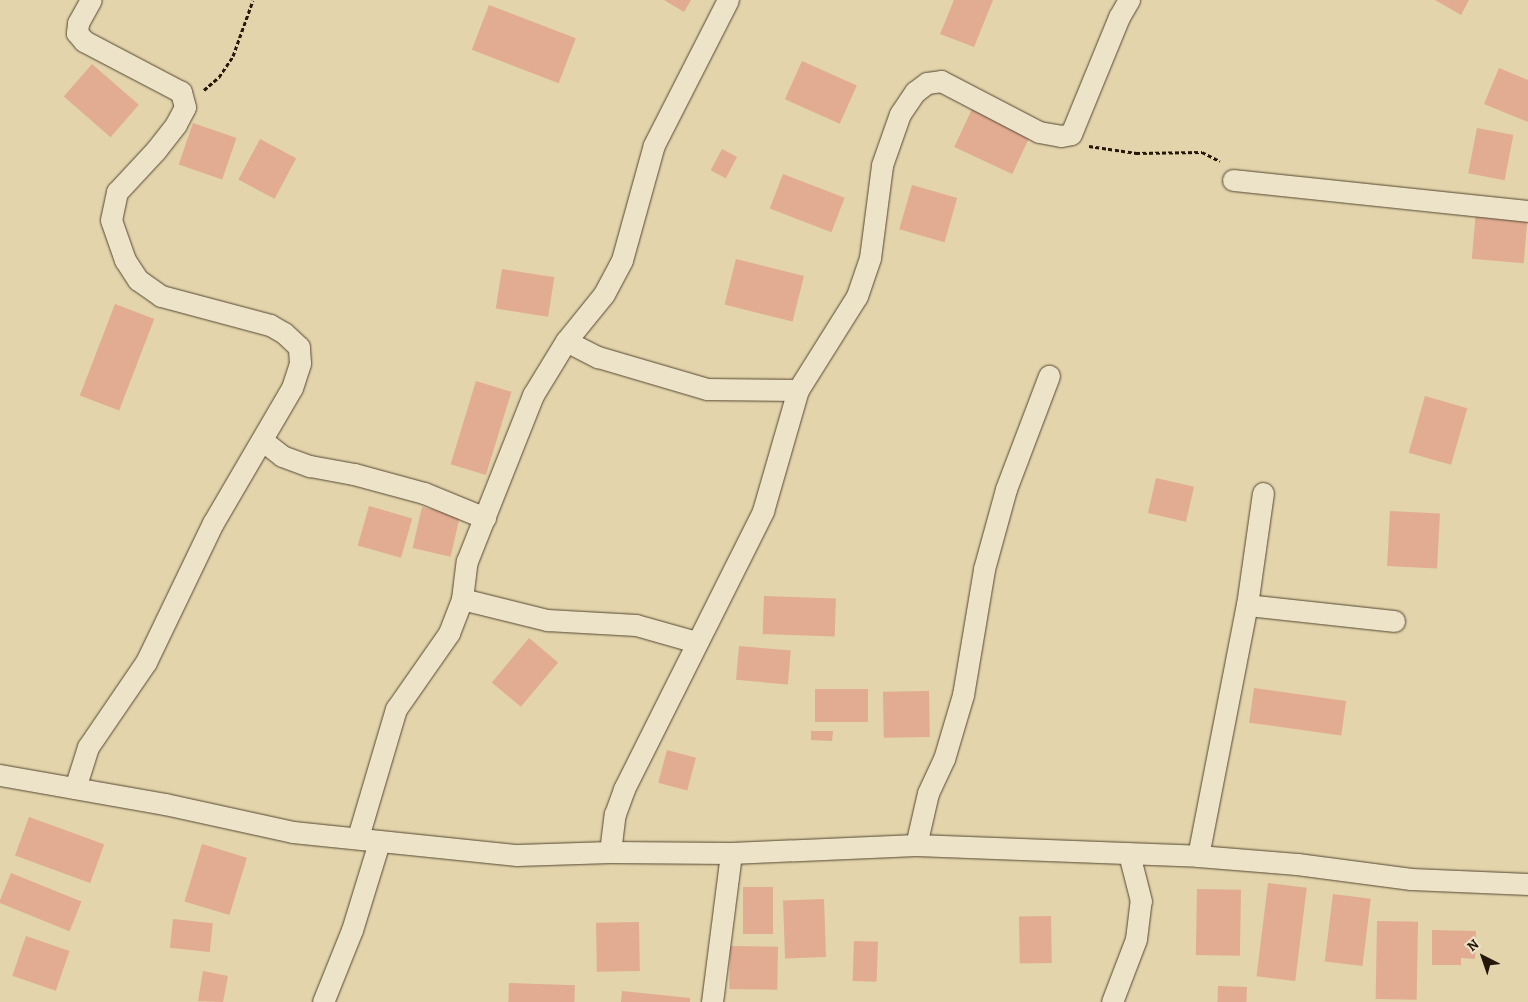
<!DOCTYPE html>
<html>
<head>
<meta charset="utf-8">
<style>
	body { margin:0 }
	#map { position:relative; width:1528px; height:1002px; overflow:hidden; background:#e3d4ab; font-family:Alegreya,serif }
	div>[style] { position:absolute }
	.building>* { inset:0; background:#e1ac91; transform-origin:0 0 }
	.path>* { height:3px; margin-top:-1.5px; transform-origin:0; background:repeating-linear-gradient(90deg,#25180a 0 4px,transparent 0 6.5px) }
	.roads { filter:drop-shadow(0 0 1px #544732) drop-shadow(0 0 1px #544732) }
	.minor>* { height:21px; margin:-10.5px; padding:0 10.5px; transform-origin:10.5px; border-radius:10.5px; background:#ede3c8 }
	span { translate:-50% -50%; white-space:nowrap; text-align:center; line-height:1.15; -webkit-text-stroke:4px #ede3c8; paint-order:stroke }
	.north { position:absolute; left:1458px; top:932px; width:50px; height:50px; -webkit-text-stroke:4px #ede3c8; paint-order:stroke; rotate:319deg; font-size:14px; font-weight:700; line-height:20px; text-align:center; color:#25180a }
	.north::after { content:''; display:block; margin:auto; width:18px; height:22px; background:#25180a; clip-path:polygon(50% 0,100% 100%,50% 72%,0 100%) }
</style>
</head>
<body>
<div id="map">
	<div class="building">
		<i style="clip-path:polygon(664px 0,691px 0,684px 12px)"></i>
		<i style="clip-path:polygon(954px 0,993px 0,974px 47px,940px 34px)"></i>
		<i style="clip-path:polygon(1435px 0,1469px 0,1461px 15px)"></i>
		<i style="left:489px;top:5px;width:93px;height:48px;rotate:21deg"></i>
		<i style="left:802px;top:61px;width:60px;height:42px;rotate:24deg"></i>
		<i style="left:92px;top:64px;width:62px;height:43px;rotate:41deg"></i>
		<i style="clip-path:polygon(1499px 68px,1528px 80px,1528px 122px,1484px 104px)"></i>
		<i style="left:972px;top:109px;width:64px;height:42px;rotate:25deg"></i>
		<i style="left:193px;top:123px;width:46px;height:44px;rotate:19deg"></i>
		<i style="left:1477px;top:128px;width:37px;height:46px;rotate:11deg"></i>
		<i style="left:260px;top:139px;width:41px;height:46px;rotate:28deg"></i>
		<i style="left:722px;top:149px;width:17px;height:24px;rotate:28deg"></i>
		<i style="left:783px;top:174px;width:66px;height:37px;rotate:21deg"></i>
		<i style="left:912px;top:185px;width:47px;height:46px;rotate:16deg"></i>
		<i style="left:1476px;top:211px;width:52px;height:48px;rotate:5deg"></i>
		<i style="left:736px;top:259px;width:70px;height:47px;rotate:14deg"></i>
		<i style="left:502px;top:269px;width:53px;height:40px;rotate:9deg"></i>
		<i style="left:115px;top:304px;width:42px;height:98px;rotate:21deg"></i>
		<i style="left:476px;top:381px;width:37px;height:87px;rotate:17deg"></i>
		<i style="left:1425px;top:396px;width:44px;height:59px;rotate:16deg"></i>
		<i style="left:1156px;top:478px;width:39px;height:36px;rotate:13deg"></i>
		<i style="left:369px;top:506px;width:45px;height:41px;rotate:16deg"></i>
		<i style="left:422px;top:507px;width:39px;height:42px;rotate:13deg"></i>
		<i style="left:1390px;top:511px;width:50px;height:55px;rotate:3deg"></i>
		<i style="left:764px;top:596px;width:72px;height:38px;rotate:2deg"></i>
		<i style="left:529px;top:638px;width:38px;height:58px;rotate:40deg"></i>
		<i style="left:739px;top:646px;width:52px;height:34px;rotate:5deg"></i>
		<i style="left:1254px;top:688px;width:93px;height:35px;rotate:8deg"></i>
		<i style="left:815px;top:689px;width:53px;height:33px"></i>
		<i style="left:929px;top:691px;width:46px;height:46px;rotate:89deg"></i>
		<i style="clip-path:polygon(811px 731px,833px 731px,832px 741px,811px 740px)"></i>
		<i style="left:667px;top:750px;width:30px;height:34px;rotate:15deg"></i>
		<i style="left:29px;top:817px;width:80px;height:41px;rotate:20deg"></i>
		<i style="left:202px;top:844px;width:47px;height:60px;rotate:17deg"></i>
		<i style="left:11px;top:873px;width:76px;height:32px;rotate:22deg"></i>
		<i style="left:1268px;top:883px;width:39px;height:94px;rotate:7deg"></i>
		<i style="left:743px;top:887px;width:30px;height:47px"></i>
		<i style="left:1197px;top:889px;width:44px;height:66px;rotate:1deg"></i>
		<i style="left:1333px;top:894px;width:38px;height:68px;rotate:7deg"></i>
		<i style="left:824px;top:899px;width:58px;height:41px;rotate:88deg"></i>
		<i style="left:1051px;top:916px;width:47px;height:32px;rotate:89deg"></i>
		<i style="left:173px;top:919px;width:40px;height:29px;rotate:6deg"></i>
		<i style="left:1377px;top:921px;width:41px;height:78px;rotate:1deg"></i>
		<i style="left:639px;top:922px;width:49px;height:43px;rotate:89deg"></i>
		<i style="clip-path:polygon(1432px 930px,1476px 931px,1475px 959px,1461px 958px,1461px 965px,1432px 965px)"></i>
		<i style="left:26px;top:936px;width:46px;height:42px;rotate:19deg"></i>
		<i style="left:854px;top:941px;width:24px;height:40px;rotate:2deg"></i>
		<i style="left:730px;top:946px;width:48px;height:43px;rotate:1deg"></i>
		<i style="clip-path:polygon(203px 971px,228px 976px,223px 1002px,198px 1001px)"></i>
		<i style="left:509px;top:983px;width:66px;height:19px;rotate:2deg"></i>
		<i style="left:1218px;top:986px;width:29px;height:16px;rotate:2deg"></i>
		<i style="clip-path:polygon(622px 991px,690px 998px,690px 1002px,621px 1002px)"></i>
	</div>
	<div class="path">
		<i style="left:204px;top:90px;width:20px;rotate:-41deg"></i>
		<i style="left:219px;top:77px;width:25px;rotate:-56deg"></i>
		<i style="left:233px;top:56px;width:59px;rotate:-70.3deg"></i>
		<i style="left:1089px;top:146px;width:48px;rotate:8.5deg"></i>
		<i style="left:1136px;top:153px;width:66px;rotate:-0.9deg"></i>
		<i style="left:1202px;top:152px;width:20px;rotate:27deg"></i>
	</div>
	<div class="roads">
		<div class="minor">
			<i style="left:1233px;top:180px;width:297px;rotate:6deg"></i>
			<i style="left:566px;top:341px;width:36px;rotate:27deg"></i>
			<i style="left:598px;top:357px;width:114px;rotate:16.4deg"></i>
			<i style="left:707px;top:389px;width:91px;rotate:0.6deg"></i>
			<i style="left:263px;top:441px;width:24px;rotate:38deg"></i>
			<i style="left:282px;top:456px;width:30px;rotate:20deg"></i>
			<i style="left:310px;top:466px;width:45px;rotate:10.3deg"></i>
			<i style="left:354px;top:474px;width:73px;rotate:15.2deg"></i>
			<i style="left:424px;top:493px;width:66px;rotate:22.3deg"></i>
			<i style="left:462px;top:599px;width:88px;rotate:13.9deg"></i>
			<i style="left:547px;top:620px;width:89px;rotate:3.2deg"></i>
			<i style="left:636px;top:625px;width:62px;rotate:15.8deg"></i>
			<i style="left:1247px;top:605px;width:148px;rotate:6.2deg"></i>
			<i style="left:0;top:775px;width:168px;rotate:10deg"></i>
			<i style="left:165px;top:804px;width:131px;rotate:12.3deg"></i>
			<i style="left:293px;top:832px;width:225px;rotate:5.9deg"></i>
			<i style="left:517px;top:855px;width:93px;rotate:-1.8deg"></i>
			<i style="left:610px;top:852px;width:121px;rotate:0.5deg"></i>
			<i style="left:731px;top:853px;width:185px;rotate:-2.5deg"></i>
			<i style="left:916px;top:845px;width:282px;rotate:2.2deg"></i>
			<i style="left:1198px;top:856px;width:99px;rotate:4.6deg"></i>
			<i style="left:1297px;top:864px;width:115px;rotate:7.5deg"></i>
			<i style="left:1411px;top:879px;width:117px;rotate:2.4deg"></i>
			<i style="left:75px;top:788px;width:43px;rotate:-72.4deg"></i>
			<i style="left:88px;top:747px;width:103px;rotate:-55.7deg"></i>
			<i style="left:146px;top:662px;width:154px;rotate:-64.3deg"></i>
			<i style="left:213px;top:523px;width:156px;rotate:-59.7deg"></i>
			<i style="left:292px;top:388px;width:26px;rotate:-72deg"></i>
			<i style="left:300px;top:363px;width:16px;rotate:-94deg"></i>
			<i style="left:299px;top:347px;width:21px;rotate:-137deg"></i>
			<i style="left:284px;top:333px;width:16px;rotate:-150deg"></i>
			<i style="left:270px;top:325px;width:113px;rotate:-165.1deg"></i>
			<i style="left:161px;top:296px;width:28px;rotate:-145deg"></i>
			<i style="left:138px;top:280px;width:24px;rotate:-123deg"></i>
			<i style="left:125px;top:260px;width:42px;rotate:-109.3deg"></i>
			<i style="left:111px;top:220px;width:29px;rotate:-78deg"></i>
			<i style="left:117px;top:192px;width:57px;rotate:-47.1deg"></i>
			<i style="left:156px;top:150px;width:33px;rotate:-52deg"></i>
			<i style="left:176px;top:124px;width:19px;rotate:-62deg"></i>
			<i style="left:185px;top:107px;width:16px;rotate:-105deg"></i>
			<i style="left:181px;top:92px;width:110px;rotate:-152.3deg"></i>
			<i style="left:84px;top:41px;width:11px;rotate:-131deg"></i>
			<i style="left:77px;top:33px;width:10px;rotate:-84deg"></i>
			<i style="left:78px;top:23px;width:26px;rotate:-61deg"></i>
			<i style="left:358px;top:837px;width:134px;rotate:-73.5deg"></i>
			<i style="left:396px;top:709px;width:93px;rotate:-55.1deg"></i>
			<i style="left:449px;top:633px;width:36px;rotate:-69deg"></i>
			<i style="left:462px;top:599px;width:38px;rotate:-83deg"></i>
			<i style="left:467px;top:561px;width:179px;rotate:-68.3deg"></i>
			<i style="left:533px;top:395px;width:63px;rotate:-58.6deg"></i>
			<i style="left:566px;top:341px;width:60px;rotate:-51deg"></i>
			<i style="left:604px;top:294px;width:38px;rotate:-62deg"></i>
			<i style="left:622px;top:260px;width:119px;rotate:-74.5deg"></i>
			<i style="left:654px;top:145px;width:163px;rotate:-63deg"></i>
			<i style="left:916px;top:845px;width:53px;rotate:-77deg"></i>
			<i style="left:928px;top:793px;width:38px;rotate:-65deg"></i>
			<i style="left:944px;top:759px;width:67px;rotate:-73.5deg"></i>
			<i style="left:963px;top:695px;width:128px;rotate:-80.5deg"></i>
			<i style="left:984px;top:569px;width:83px;rotate:-74.6deg"></i>
			<i style="left:1006px;top:489px;width:121px;rotate:-69.2deg"></i>
			<i style="left:610px;top:852px;width:38px;rotate:-83deg"></i>
			<i style="left:615px;top:814px;width:27px;rotate:-70deg"></i>
			<i style="left:624px;top:789px;width:311px;rotate:-63.4deg"></i>
			<i style="left:763px;top:511px;width:126px;rotate:-73.9deg"></i>
			<i style="left:798px;top:390px;width:111px;rotate:-57.9deg"></i>
			<i style="left:857px;top:296px;width:40px;rotate:-71.1deg"></i>
			<i style="left:870px;top:258px;width:94px;rotate:-82.6deg"></i>
			<i style="left:882px;top:165px;width:54px;rotate:-70.6deg"></i>
			<i style="left:900px;top:114px;width:27px;rotate:-56deg"></i>
			<i style="left:915px;top:92px;width:15px;rotate:-37deg"></i>
			<i style="left:927px;top:83px;width:14px;rotate:-8deg"></i>
			<i style="left:941px;top:81px;width:110px;rotate:27.5deg"></i>
			<i style="left:1039px;top:132px;width:22px;rotate:10deg"></i>
			<i style="left:1061px;top:136px;width:10px;rotate:-11deg"></i>
			<i style="left:1071px;top:134px;width:126px;rotate:-67.7deg"></i>
			<i style="left:1119px;top:17px;width:20px;rotate:-60deg"></i>
			<i style="left:1198px;top:856px;width:256px;rotate:-79deg"></i>
			<i style="left:1247px;top:605px;width:113px;rotate:-81.9deg"></i>
			<i style="left:323px;top:1002px;width:78px;rotate:-68.1deg"></i>
			<i style="left:352px;top:930px;width:92px;rotate:-72.9deg"></i>
			<i style="left:712px;top:1002px;width:150px;rotate:-82.7deg"></i>
			<i style="left:1112px;top:1002px;width:67px;rotate:-69.1deg"></i>
			<i style="left:1136px;top:939px;width:38px;rotate:-83deg"></i>
			<i style="left:1141px;top:901px;width:49px;rotate:-104.3deg"></i>
		</div>
	</div>
	<div class="north">N</div>
</div>
</body>
</html>
